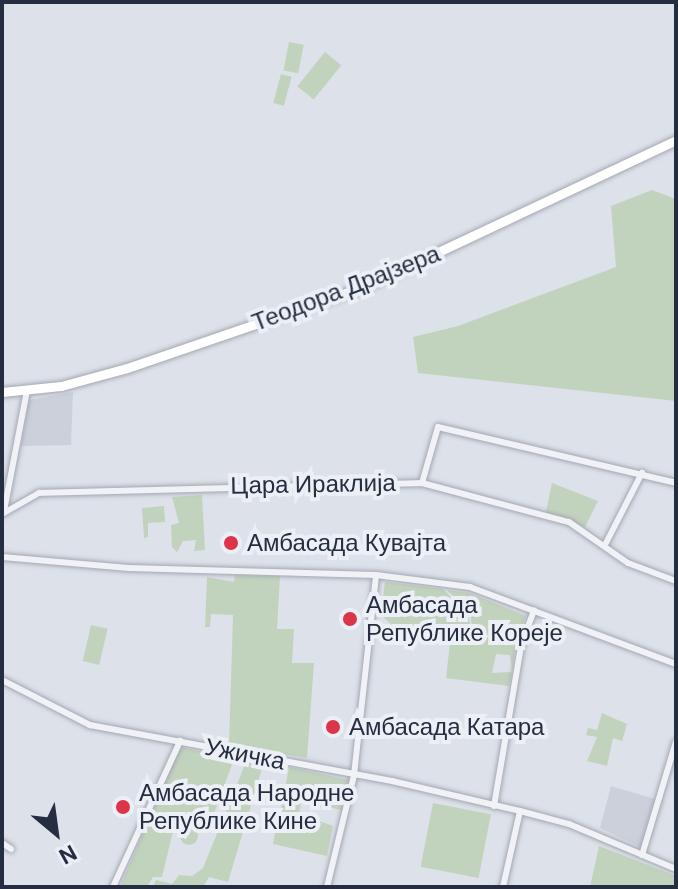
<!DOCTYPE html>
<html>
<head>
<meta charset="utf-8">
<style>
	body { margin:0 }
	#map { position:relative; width:678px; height:889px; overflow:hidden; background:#dde1e9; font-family:"DM Sans",sans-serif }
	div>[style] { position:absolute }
	.built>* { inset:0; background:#cbd0db }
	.green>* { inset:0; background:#c2d3bd; transform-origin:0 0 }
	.round { border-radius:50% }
	.roads { filter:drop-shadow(0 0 2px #a2a8b3) drop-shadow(0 0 2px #a2a8b3) }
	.street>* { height:6px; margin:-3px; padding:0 3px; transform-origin:3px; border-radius:3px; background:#f0f2f6 }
	.secondary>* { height:9px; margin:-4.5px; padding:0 4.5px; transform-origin:4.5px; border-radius:4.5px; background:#fff }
	.dots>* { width:22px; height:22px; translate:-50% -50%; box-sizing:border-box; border:4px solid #ecf0f6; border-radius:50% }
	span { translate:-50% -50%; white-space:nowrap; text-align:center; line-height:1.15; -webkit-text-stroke:8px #ecf0f6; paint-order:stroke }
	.street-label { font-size:24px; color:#252e41 }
	.poi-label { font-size:24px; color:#252e41 }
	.left { translate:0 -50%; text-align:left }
	.frame { position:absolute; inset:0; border:4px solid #252e41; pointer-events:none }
	.north { position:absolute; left:16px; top:793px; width:80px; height:80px; -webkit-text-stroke:6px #ecf0f6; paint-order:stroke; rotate:151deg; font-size:22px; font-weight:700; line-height:32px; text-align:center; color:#252e41 }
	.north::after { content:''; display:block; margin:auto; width:28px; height:36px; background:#252e41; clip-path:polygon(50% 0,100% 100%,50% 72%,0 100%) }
</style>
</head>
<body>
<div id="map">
	<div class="built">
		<i style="clip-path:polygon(73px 392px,71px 445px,21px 446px,29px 400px)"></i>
		<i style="clip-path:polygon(611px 786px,655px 799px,642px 848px,600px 828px)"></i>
	</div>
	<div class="green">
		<i style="left:289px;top:42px;width:15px;height:29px;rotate:11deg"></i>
		<i style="left:325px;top:52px;width:21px;height:44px;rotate:39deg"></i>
		<i style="left:281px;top:74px;width:11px;height:30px;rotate:15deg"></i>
		<i style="clip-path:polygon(652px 190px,676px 199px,676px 401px,418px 373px,413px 337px,458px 326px,616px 267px,611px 206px)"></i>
		<i style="clip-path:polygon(552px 483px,598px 501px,585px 527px,546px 512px)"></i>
		<i style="clip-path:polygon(202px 495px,205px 550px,194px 551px,196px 540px,183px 541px,177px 552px,172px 547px,171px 525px,179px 523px,172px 497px)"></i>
		<i style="clip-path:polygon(164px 506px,165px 522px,148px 523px,148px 537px,144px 538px,142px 508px)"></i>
		<i style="clip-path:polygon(235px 575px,280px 576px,277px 629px,294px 629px,292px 663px,314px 663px,307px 758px,229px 745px,233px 615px,211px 614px,210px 627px,205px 627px,207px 577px,234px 582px)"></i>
		<i style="clip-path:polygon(385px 582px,443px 589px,467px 613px,472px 630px,451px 638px,394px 627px,381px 615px)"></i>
		<i style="clip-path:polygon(447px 590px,470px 593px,526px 616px,517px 639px,473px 634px,470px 613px)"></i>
		<i style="left:91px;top:625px;width:17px;height:37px;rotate:13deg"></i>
		<i style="clip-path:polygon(477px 636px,516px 641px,512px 670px,510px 655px,496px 654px,492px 673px,512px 672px,509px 686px,446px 678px,450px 643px)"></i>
		<i style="clip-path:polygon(602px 713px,627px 724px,622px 741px,613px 738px,607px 766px,587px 761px,597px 737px,586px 735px,588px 728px,597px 730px)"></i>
		<i style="clip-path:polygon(180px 747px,234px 759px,209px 827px,176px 819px,162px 877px,153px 877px,147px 887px,120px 887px)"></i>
		<i style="clip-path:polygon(246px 762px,263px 765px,228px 882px,209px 877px,203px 887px,153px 887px,156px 880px,172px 884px,179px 875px,192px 876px,203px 868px)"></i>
		<i style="clip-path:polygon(289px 767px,349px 780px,342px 810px,322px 806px,323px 796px,303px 792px,299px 814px,333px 826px,327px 856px,273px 844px,276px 829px,264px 826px,278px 825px)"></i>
		<i style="left:433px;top:803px;width:59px;height:65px;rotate:11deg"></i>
		<i class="round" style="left:180px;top:827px;width:18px;height:18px"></i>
		<i style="clip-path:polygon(599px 846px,676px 876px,676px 887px,590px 887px)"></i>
	</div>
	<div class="roads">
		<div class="street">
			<i style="left:422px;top:483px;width:58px;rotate:-74.1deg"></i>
			<i style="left:438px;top:427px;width:244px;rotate:13.2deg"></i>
			<i style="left:4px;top:511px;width:123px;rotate:-79.2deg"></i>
			<i style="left:2px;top:514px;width:43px;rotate:-29.6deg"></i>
			<i style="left:39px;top:493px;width:383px;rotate:-1.5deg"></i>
			<i style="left:422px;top:483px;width:152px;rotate:14.9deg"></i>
			<i style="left:569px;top:522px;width:72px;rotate:34.8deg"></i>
			<i style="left:628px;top:563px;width:51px;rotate:20.6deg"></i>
			<i style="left:606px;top:543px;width:79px;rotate:-62.8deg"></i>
			<i style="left:2px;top:557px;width:127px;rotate:5deg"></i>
			<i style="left:129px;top:568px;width:247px;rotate:1.6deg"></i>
			<i style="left:376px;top:575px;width:95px;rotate:7.3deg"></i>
			<i style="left:470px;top:587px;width:220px;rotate:20.5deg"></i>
			<i style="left:2px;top:680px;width:99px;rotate:27.1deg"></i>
			<i style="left:90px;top:725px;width:307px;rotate:10.5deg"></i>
			<i style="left:392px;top:781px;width:131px;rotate:13.2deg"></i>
			<i style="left:520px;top:811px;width:51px;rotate:14.9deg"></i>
			<i style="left:569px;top:824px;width:116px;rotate:22.8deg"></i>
			<i style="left:494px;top:806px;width:162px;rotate:-80.4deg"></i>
			<i style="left:521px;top:646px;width:38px;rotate:-70deg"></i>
			<i style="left:2px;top:843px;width:11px;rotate:34deg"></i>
			<i style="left:642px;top:855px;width:118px;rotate:-73.3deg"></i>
			<i style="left:113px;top:887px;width:161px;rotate:-65.3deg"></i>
			<i style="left:327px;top:887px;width:115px;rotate:-76.4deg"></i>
			<i style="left:354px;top:775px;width:201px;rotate:-83.7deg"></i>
			<i style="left:503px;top:887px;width:78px;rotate:-77.4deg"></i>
		</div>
		<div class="secondary">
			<i style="left:2px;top:392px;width:59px;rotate:-5.8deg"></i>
			<i style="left:61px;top:386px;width:68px;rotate:-15.3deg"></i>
			<i style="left:127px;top:368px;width:253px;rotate:-18.9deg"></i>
			<i style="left:366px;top:286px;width:343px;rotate:-25.2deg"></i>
		</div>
	</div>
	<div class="dots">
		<i style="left:231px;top:543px;background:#dc3449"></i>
		<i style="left:350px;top:619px;background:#dc3449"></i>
		<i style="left:333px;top:727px;background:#dc3449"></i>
		<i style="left:123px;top:807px;background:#dc3449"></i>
	</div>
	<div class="street-label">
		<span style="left:346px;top:288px;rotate:-21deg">Теодора Драјзера</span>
		<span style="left:313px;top:484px;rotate:-1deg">Цара Ираклија</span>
		<span style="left:245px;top:754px;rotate:11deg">Ужичка</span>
	</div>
	<div class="poi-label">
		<span class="left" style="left:247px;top:543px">Амбасада Кувајта</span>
		<span class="left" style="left:366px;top:619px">Амбасада<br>Републике Кореје</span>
		<span class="left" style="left:349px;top:727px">Амбасада Катара</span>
		<span class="left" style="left:139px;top:807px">Амбасада Народне<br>Републике Кине</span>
	</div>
	<div class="frame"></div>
	<div class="north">N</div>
</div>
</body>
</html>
